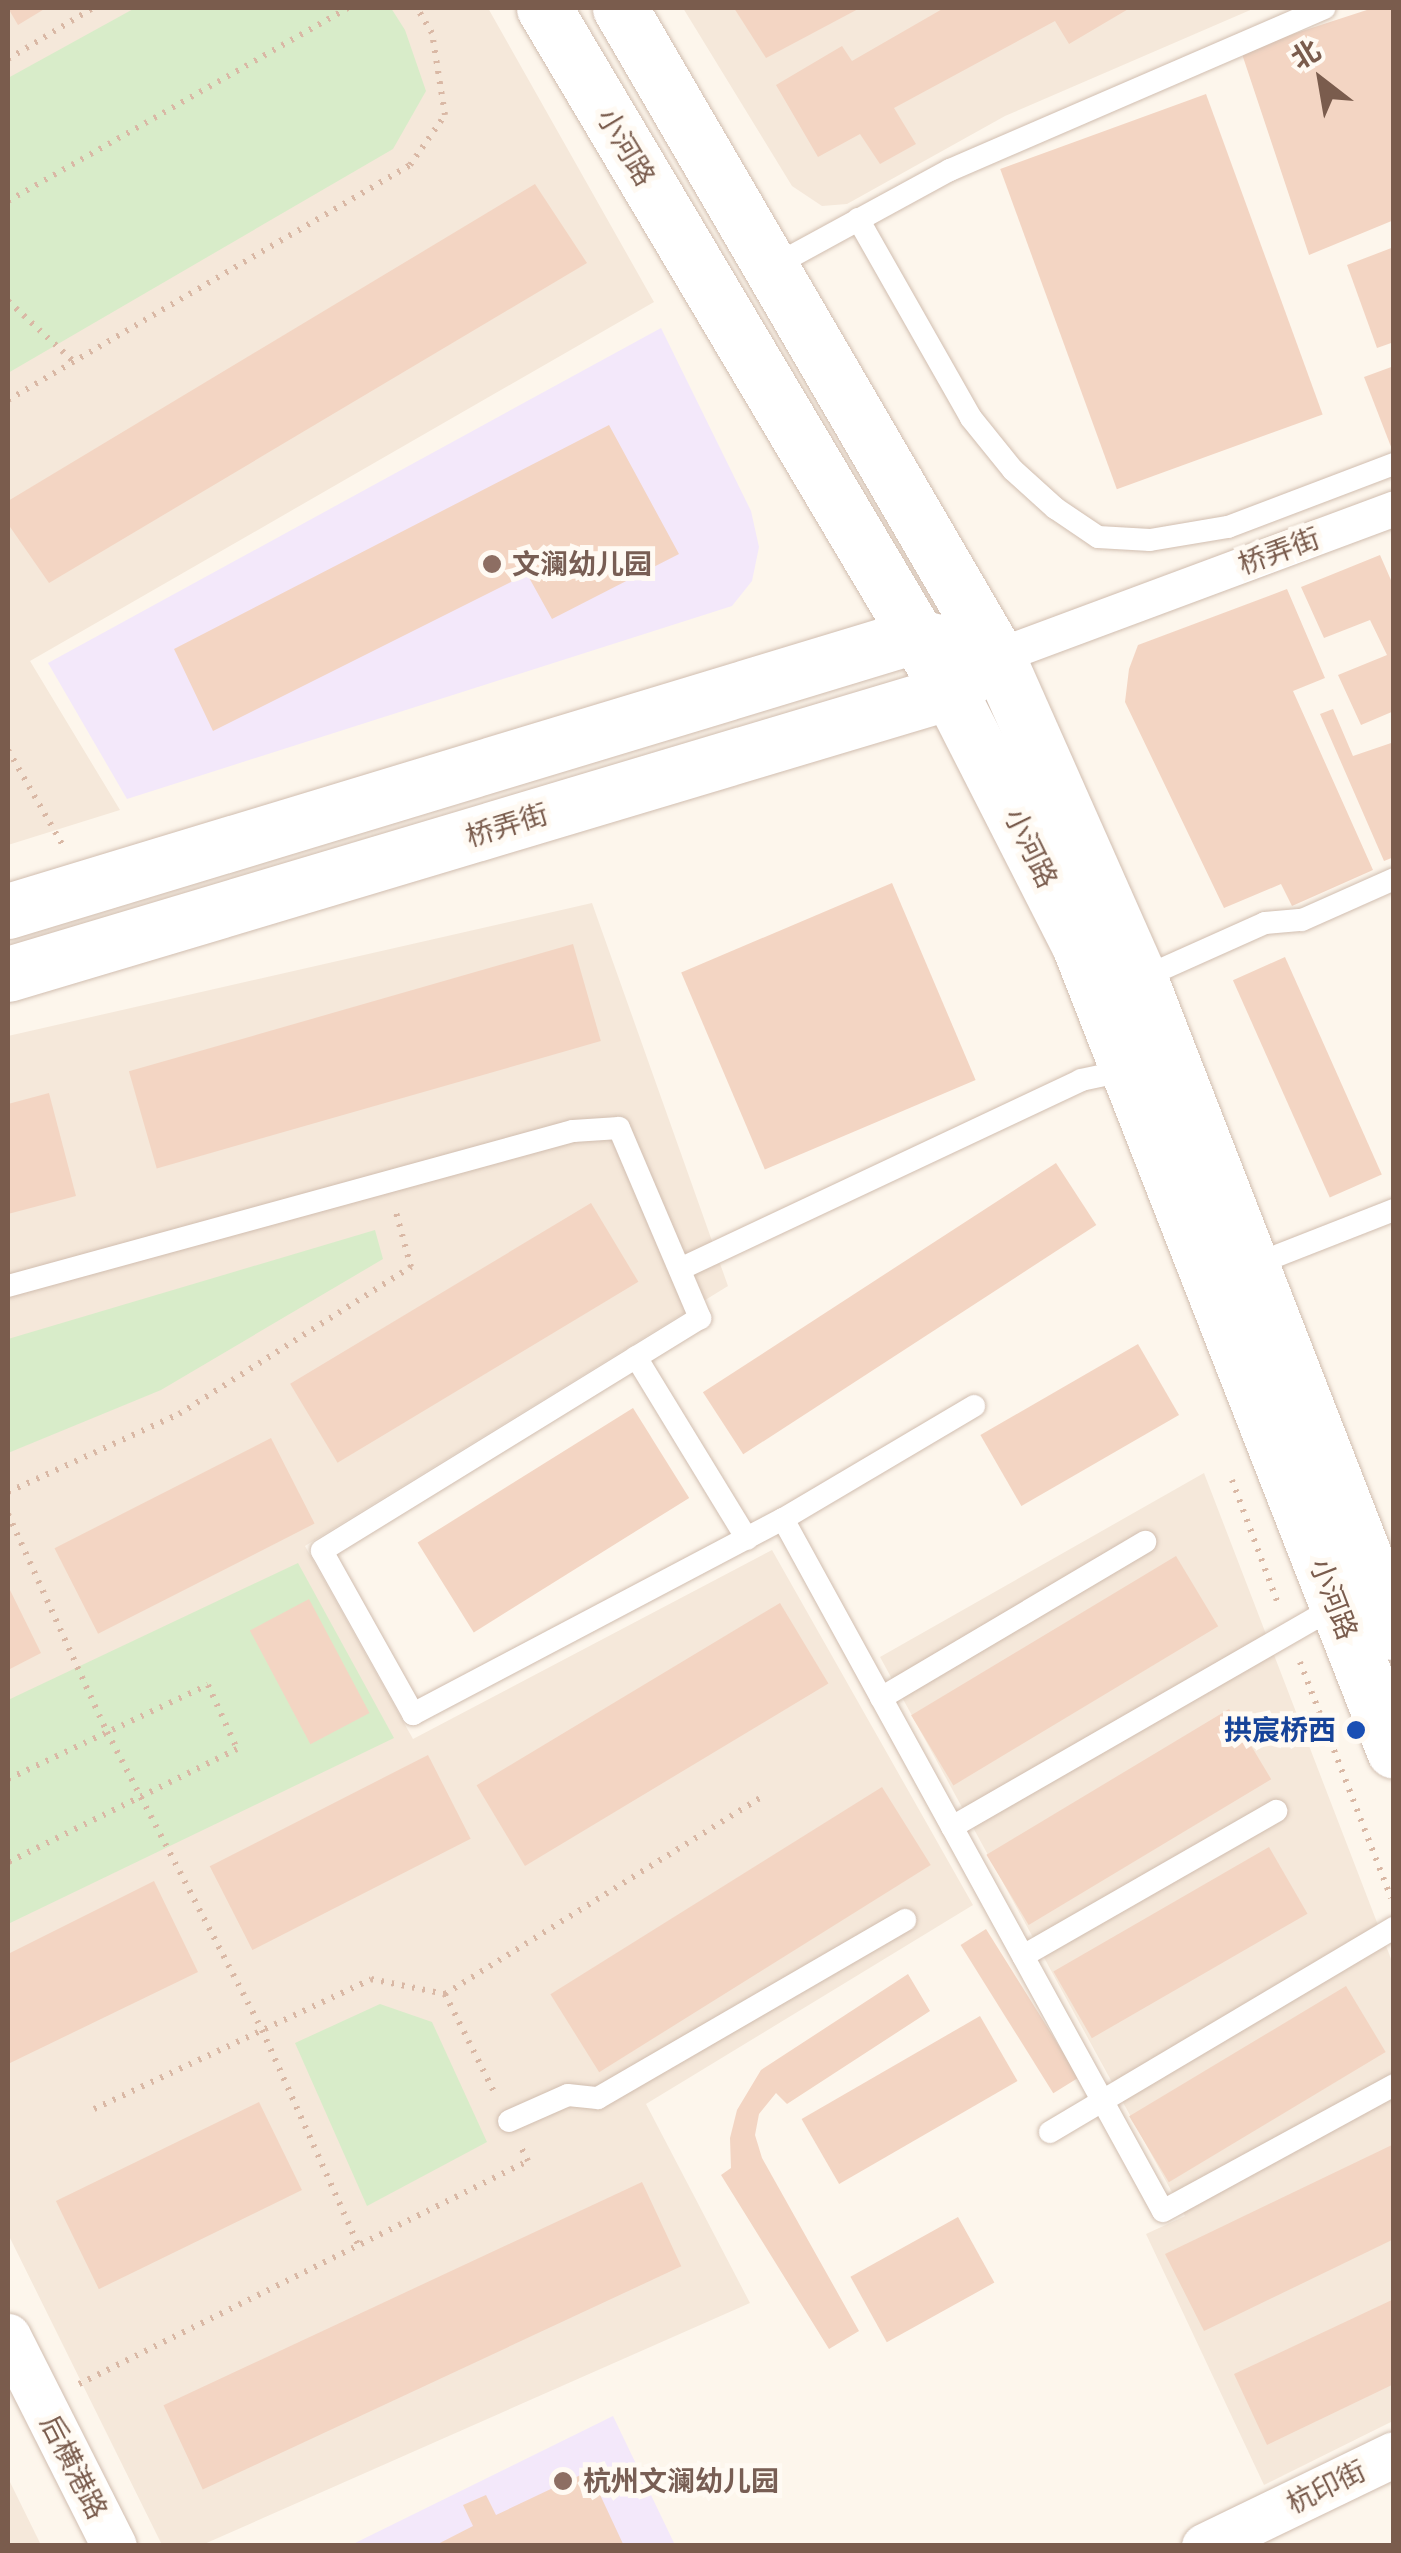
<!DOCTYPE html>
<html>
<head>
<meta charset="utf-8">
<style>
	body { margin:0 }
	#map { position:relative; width:1401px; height:2553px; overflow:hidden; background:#fdf6ec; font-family:"Public Sans","Noto Sans SC",sans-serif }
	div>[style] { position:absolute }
	.residential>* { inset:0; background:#f5e8da }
	.education>* { inset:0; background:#f3e8fa }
	.green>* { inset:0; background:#d8ecc9 }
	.building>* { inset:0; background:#f3d5c3; transform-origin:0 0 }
	.path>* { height:6px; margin-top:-3px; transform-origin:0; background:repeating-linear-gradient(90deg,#d9b8a5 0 2.5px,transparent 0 10.5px) }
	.roads { filter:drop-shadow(0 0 2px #d1beb0) drop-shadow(0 0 2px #d1beb0) }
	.service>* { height:22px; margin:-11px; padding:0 11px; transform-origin:11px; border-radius:11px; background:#fff }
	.pedestrian>* { height:35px; margin:-17.5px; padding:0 17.5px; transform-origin:17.5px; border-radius:17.5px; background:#fff }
	.minor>* { height:45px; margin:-22.5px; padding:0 22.5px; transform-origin:22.5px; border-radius:22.5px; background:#fff }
	.tertiary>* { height:55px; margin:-27.5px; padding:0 27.5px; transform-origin:27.5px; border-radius:27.5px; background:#fff }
	.secondary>* { height:55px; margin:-27.5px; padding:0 27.5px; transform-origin:27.5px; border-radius:27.5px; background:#fff }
	.dots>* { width:28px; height:28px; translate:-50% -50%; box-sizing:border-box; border:5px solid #fffaf3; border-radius:50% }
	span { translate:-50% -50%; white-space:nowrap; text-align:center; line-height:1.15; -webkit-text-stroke:10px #fffaf3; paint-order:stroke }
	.street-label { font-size:28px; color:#7a5c4d }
	.education-label { font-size:28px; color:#785e54; font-weight:700 }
	.left { translate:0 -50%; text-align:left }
	.transit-label { font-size:28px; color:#164399; font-weight:700 }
	.right { translate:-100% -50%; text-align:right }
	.frame { position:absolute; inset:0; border:10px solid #7a5c4d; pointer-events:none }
	.north { position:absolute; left:1271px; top:30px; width:100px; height:100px; -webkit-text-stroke:8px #fffaf3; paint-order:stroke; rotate:329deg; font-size:28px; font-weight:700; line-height:40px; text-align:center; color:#7a5c4d }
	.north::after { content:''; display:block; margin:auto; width:35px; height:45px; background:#7a5c4d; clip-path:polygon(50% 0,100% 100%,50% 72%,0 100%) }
</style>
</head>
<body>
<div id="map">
	<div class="residential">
		<i style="clip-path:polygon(8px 8px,488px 8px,654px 302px,30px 661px,120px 810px,8px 845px)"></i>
		<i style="clip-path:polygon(683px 8px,1255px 8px,1005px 116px,847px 204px,822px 206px,792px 186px)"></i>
		<i style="clip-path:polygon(592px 903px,728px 1286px,305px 1546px,413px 1739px,772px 1550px,973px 1905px,646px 2104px,750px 2303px,202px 2545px,162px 2545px,8px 2234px,8px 1036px)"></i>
		<i style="clip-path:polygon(1204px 1473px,1393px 1964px,1393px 2421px,1264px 2485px,1146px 2234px,1185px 2216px,880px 1657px)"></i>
		<i style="clip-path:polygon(8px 2478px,41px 2545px,8px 2545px)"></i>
	</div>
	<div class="education">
		<i style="clip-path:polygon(661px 328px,751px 511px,759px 547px,752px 581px,732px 606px,127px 799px,48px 663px)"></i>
		<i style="clip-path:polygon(613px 2416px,675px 2545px,349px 2546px)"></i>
	</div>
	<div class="green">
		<i style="clip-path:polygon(135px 8px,391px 8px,405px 30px,426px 91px,393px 149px,8px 373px,8px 78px)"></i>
		<i style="clip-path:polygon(375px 1230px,383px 1259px,161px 1390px,8px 1453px,8px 1339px)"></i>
		<i style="clip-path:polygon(298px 1563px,394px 1738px,8px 1924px,8px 1700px)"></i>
		<i style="clip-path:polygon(380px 2004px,432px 2022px,487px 2142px,367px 2206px,295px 2043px)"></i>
	</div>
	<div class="building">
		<i style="clip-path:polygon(8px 8px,46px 8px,18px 25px)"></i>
		<i style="clip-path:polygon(734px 8px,860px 8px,766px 58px)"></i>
		<i style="clip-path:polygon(944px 8px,1130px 8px,1069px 44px,1055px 21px,894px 108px,916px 144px,880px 164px,860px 134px,818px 157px,776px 85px,842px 46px,852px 61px)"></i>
		<i style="clip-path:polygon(1373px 8px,1394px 8px,1394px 220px,1309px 255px,1241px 51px)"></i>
		<i style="left:1206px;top:94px;width:341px;height:219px;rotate:70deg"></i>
		<i style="clip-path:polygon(535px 184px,587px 263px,49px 583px,8px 524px,8px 501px)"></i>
		<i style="clip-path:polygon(1394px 247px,1394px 342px,1377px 348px,1347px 265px)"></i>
		<i style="clip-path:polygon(1394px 366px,1394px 452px,1393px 452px,1364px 377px)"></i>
		<i style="clip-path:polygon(609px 425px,679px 554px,552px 619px,527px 574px,213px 731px,174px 649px)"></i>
		<i style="clip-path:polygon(1380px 555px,1394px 587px,1394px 711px,1361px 725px,1338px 675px,1387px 655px,1370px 620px,1324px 638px,1301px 587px)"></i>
		<i style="clip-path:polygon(1287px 589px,1325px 678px,1293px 691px,1373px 870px,1292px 906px,1281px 884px,1224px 908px,1125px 702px,1129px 669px,1138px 645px)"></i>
		<i style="clip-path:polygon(1333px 709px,1353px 756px,1394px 742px,1394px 857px,1384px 861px,1320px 714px)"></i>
		<i style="left:892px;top:883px;width:214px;height:229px;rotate:67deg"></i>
		<i style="left:573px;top:944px;width:101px;height:462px;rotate:74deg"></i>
		<i style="left:1285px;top:957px;width:238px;height:57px;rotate:66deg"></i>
		<i style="clip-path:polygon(49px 1093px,76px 1196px,8px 1214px,8px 1104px)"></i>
		<i style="left:1056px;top:1163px;width:74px;height:421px;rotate:57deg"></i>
		<i style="left:591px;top:1203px;width:92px;height:351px;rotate:59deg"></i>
		<i style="left:1138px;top:1344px;width:82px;height:182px;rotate:60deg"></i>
		<i style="left:633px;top:1408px;width:106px;height:254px;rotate:58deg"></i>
		<i style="left:271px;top:1438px;width:96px;height:243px;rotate:63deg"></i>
		<i style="left:1176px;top:1556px;width:82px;height:309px;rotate:59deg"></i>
		<i style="clip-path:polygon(8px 1586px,41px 1653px,8px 1670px)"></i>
		<i style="left:309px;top:1599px;width:129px;height:67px;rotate:62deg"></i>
		<i style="left:780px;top:1603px;width:94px;height:354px;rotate:59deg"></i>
		<i style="left:1229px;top:1709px;width:82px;height:283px;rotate:59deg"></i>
		<i style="left:428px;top:1755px;width:94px;height:245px;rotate:63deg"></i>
		<i style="left:882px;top:1787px;width:92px;height:391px;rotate:58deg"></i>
		<i style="left:1269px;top:1847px;width:77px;height:249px;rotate:60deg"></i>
		<i style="clip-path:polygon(154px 1881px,198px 1972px,8px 2064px,8px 1954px)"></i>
		<i style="left:986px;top:1929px;width:175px;height:30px;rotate:58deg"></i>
		<i style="clip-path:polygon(908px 1974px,930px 2011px,787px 2104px,776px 2093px,759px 2114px,755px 2135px,762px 2158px,859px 2331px,829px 2349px,721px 2175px,731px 2168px,730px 2138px,737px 2110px,761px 2070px)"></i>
		<i style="left:1346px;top:1986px;width:77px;height:253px;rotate:59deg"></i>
		<i style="left:980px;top:2016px;width:75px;height:206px;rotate:60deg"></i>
		<i style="left:259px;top:2102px;width:98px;height:226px;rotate:64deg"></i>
		<i style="clip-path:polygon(1394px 2144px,1394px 2239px,1204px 2331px,1165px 2254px)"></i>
		<i style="left:642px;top:2182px;width:93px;height:528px;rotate:65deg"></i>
		<i style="left:958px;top:2217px;width:75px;height:123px;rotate:61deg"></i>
		<i style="clip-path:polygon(1394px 2299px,1394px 2384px,1267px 2445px,1234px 2374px)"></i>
		<i style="clip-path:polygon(589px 2471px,624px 2546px,434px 2546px,473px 2526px,463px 2505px,486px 2495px,496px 2515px)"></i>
	</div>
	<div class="path">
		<i style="left:8px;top:59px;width:99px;rotate:-31deg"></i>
		<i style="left:8px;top:201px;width:391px;rotate:-29.6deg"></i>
		<i style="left:8px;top:301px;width:87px;rotate:42.7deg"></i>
		<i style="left:8px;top:400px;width:466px;rotate:-30.3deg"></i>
		<i style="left:410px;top:165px;width:61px;rotate:-55deg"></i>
		<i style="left:445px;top:115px;width:83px;rotate:-99deg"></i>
		<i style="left:432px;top:33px;width:29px;rotate:-121deg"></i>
		<i style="left:8px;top:750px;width:108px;rotate:60.1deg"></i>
		<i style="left:1232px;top:1480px;width:132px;rotate:69.6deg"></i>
		<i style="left:8px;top:1492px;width:188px;rotate:-24.5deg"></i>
		<i style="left:179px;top:1414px;width:275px;rotate:-32.4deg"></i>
		<i style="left:411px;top:1267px;width:60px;rotate:-105.4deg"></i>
		<i style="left:8px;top:1514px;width:239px;rotate:65.6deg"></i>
		<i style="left:107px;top:1732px;width:336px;rotate:62.5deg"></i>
		<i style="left:262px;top:2030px;width:235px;rotate:65.9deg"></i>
		<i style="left:1300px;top:1662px;width:253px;rotate:68.9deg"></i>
		<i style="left:8px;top:1779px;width:221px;rotate:-25.2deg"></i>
		<i style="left:208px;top:1685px;width:70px;rotate:65.6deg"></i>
		<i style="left:237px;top:1749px;width:255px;rotate:153.7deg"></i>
		<i style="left:445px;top:1994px;width:114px;rotate:63.4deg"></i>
		<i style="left:94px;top:2109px;width:306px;rotate:-25.1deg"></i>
		<i style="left:371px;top:1979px;width:76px;rotate:11.5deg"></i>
		<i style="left:445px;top:1994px;width:377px;rotate:-31.9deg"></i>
		<i style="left:79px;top:2384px;width:501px;rotate:-26.41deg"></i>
		<i style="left:528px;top:2161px;width:16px;rotate:-117deg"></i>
	</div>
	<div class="roads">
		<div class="service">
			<i style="left:858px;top:219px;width:229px;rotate:60.4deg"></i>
			<i style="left:971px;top:418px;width:67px;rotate:51.1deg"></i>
			<i style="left:1013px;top:470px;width:57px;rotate:42.1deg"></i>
			<i style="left:1055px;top:508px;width:52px;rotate:34deg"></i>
			<i style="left:1098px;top:537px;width:52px;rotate:3.3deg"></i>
			<i style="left:1150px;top:540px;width:79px;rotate:-9.5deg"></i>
			<i style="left:1228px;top:527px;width:178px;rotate:-20.8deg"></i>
			<i style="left:770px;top:268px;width:205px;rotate:-28.6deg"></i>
			<i style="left:950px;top:170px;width:408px;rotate:-23.4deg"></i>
			<i style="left:1140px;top:979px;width:137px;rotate:-24.1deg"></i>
			<i style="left:1265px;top:923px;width:37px;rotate:-5deg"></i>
			<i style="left:1302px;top:920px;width:101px;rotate:-24deg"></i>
			<i style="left:1251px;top:1266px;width:154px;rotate:-21.4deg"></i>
			<i style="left:680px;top:1269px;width:443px;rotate:-25.2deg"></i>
			<i style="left:1081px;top:1080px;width:48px;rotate:-12deg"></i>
			<i style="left:8px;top:1286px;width:586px;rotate:-15.34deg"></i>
			<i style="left:573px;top:1131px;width:46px;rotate:-3.7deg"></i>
			<i style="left:619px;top:1128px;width:207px;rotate:66.9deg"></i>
			<i style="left:700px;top:1318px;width:444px;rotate:148.4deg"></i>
			<i style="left:322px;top:1551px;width:187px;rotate:60.8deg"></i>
			<i style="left:413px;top:1714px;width:418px;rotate:-27.8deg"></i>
			<i style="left:783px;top:1519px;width:222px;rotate:-30.6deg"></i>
			<i style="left:636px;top:1357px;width:213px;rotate:58.6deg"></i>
			<i style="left:783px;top:1519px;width:789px;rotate:61.23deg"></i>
			<i style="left:1163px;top:2211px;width:263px;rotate:-28.6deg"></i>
			<i style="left:881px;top:1698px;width:307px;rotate:-30.6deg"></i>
			<i style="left:952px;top:1827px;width:444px;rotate:-29.9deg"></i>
			<i style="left:1023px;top:1956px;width:292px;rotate:-29.8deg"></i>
			<i style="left:509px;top:2121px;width:64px;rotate:-23.8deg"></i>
			<i style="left:568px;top:2095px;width:30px;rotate:6deg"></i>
			<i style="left:598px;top:2098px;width:355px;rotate:-30.1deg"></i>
			<i style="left:1050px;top:2132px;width:400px;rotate:-30.7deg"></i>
		</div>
		<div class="pedestrian">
			<i style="left:997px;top:656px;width:424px;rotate:-20.4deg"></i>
		</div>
		<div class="minor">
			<i style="left:8px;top:2336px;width:235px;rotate:63.2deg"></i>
			<i style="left:1204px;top:2546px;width:211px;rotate:-25.8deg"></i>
		</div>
		<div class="tertiary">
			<i style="left:8px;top:911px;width:947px;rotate:-16.88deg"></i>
			<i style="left:914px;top:636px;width:47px;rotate:13.4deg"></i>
			<i style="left:8px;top:974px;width:983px;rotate:-16.67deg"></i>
			<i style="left:950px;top:692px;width:59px;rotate:-37.5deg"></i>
		</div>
		<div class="secondary">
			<i style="left:544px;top:8px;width:795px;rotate:59.31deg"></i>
			<i style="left:950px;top:692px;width:284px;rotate:63deg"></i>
			<i style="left:1079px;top:945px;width:865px;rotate:68.65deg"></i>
			<i style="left:620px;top:8px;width:750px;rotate:59.81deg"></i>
			<i style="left:997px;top:656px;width:353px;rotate:66.1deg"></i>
			<i style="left:1140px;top:979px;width:701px;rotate:68.75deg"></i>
		</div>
	</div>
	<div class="dots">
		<i style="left:492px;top:564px;background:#8d6e63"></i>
		<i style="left:1356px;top:1730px;background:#1a4fb4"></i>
		<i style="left:563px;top:2481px;background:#8d6e63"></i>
	</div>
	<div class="street-label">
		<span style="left:626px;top:147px;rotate:59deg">小河路</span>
		<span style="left:1279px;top:551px;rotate:-20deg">桥弄街</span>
		<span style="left:507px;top:825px;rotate:-17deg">桥弄街</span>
		<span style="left:1031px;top:848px;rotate:64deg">小河路</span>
		<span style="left:1334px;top:1599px;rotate:69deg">小河路</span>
		<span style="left:74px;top:2467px;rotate:63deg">后横港路</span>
		<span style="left:1326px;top:2487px;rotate:-26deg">杭印街</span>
	</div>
	<div class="education-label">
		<span class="left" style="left:512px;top:564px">文澜幼儿园</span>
		<span class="left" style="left:583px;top:2481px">杭州文澜幼儿园</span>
	</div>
	<div class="transit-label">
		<span class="right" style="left:1336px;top:1730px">拱宸桥西</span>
	</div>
	<div class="frame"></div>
	<div class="north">北</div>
</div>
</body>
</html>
